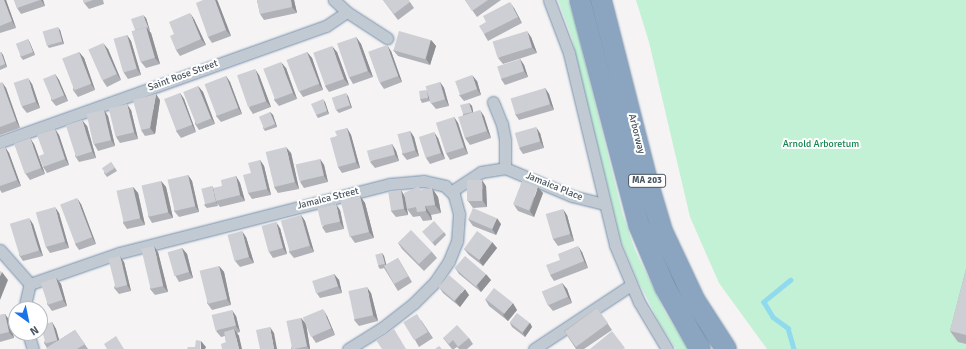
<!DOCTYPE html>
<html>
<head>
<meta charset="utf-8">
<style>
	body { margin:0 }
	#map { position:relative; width:966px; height:349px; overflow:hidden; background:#f5f3f3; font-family:Signika,sans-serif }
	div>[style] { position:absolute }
	.green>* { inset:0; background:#c3f1d5 }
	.stream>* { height:4.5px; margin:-2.25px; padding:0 2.25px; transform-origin:2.25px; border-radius:2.25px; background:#90daee }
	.roads { filter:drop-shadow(0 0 1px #7690ad) drop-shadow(0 0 1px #7690ad) }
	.street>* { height:11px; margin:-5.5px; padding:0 5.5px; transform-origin:5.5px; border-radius:5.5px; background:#c1cad2 }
	.highway>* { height:20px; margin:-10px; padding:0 10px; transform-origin:10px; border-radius:10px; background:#8ba5c1 }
	.wall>* { inset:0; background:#b0b2b7 }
	.shaded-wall>* { inset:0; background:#909195 }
	.building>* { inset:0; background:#cdcfd5; transform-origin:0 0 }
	span { translate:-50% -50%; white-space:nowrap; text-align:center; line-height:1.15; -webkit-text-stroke:4px #fff; paint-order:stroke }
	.shield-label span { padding:1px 3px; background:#fff; border:1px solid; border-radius:3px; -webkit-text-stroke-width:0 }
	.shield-label { font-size:9px; color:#4a5661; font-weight:700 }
	.street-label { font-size:10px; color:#4a5661 }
	.park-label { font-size:10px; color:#17864f }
	.north { position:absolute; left:8px; top:301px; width:40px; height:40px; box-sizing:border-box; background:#fff; border:1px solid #b7bbc0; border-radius:50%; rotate:147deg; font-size:11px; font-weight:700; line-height:16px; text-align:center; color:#4a5661 }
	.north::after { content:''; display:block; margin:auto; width:14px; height:18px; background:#1a73e8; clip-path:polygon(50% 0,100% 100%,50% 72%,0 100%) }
</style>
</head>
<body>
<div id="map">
	<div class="green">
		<i style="clip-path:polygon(558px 0,568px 0,574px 19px,623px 215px,635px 250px,665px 312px,688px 349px,676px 349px,659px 322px,638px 281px,621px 240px,572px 38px)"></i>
		<i style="clip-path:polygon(636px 0,966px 0,966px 349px,767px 349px,719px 283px,690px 217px,649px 42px)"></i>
	</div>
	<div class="stream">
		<i style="left:791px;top:280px;width:35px;rotate:141deg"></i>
		<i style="left:764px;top:302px;width:17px;rotate:59deg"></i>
		<i style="left:773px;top:317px;width:19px;rotate:36deg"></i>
		<i style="left:788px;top:328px;width:22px;rotate:74deg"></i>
	</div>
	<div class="roads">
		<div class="street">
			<i style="left:549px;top:0;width:57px;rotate:69.3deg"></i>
			<i style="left:569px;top:53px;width:197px;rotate:76.5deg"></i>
			<i style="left:615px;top:245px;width:62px;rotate:67.2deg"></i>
			<i style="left:639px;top:302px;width:55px;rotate:59.2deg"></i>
			<i style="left:347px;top:12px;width:48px;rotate:33deg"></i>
			<i style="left:493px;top:102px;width:24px;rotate:68deg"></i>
			<i style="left:502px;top:124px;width:16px;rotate:79deg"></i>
			<i style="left:505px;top:140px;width:28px;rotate:90deg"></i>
			<i style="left:0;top:142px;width:346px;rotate:-19.6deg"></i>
			<i style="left:326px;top:26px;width:25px;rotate:-34deg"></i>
			<i style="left:347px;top:12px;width:18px;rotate:-137deg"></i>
			<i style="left:452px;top:191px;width:35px;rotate:-33deg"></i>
			<i style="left:481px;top:172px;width:24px;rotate:-9deg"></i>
			<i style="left:505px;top:168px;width:73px;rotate:22.7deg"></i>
			<i style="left:572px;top:196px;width:32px;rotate:14deg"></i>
			<i style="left:0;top:250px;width:45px;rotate:48.6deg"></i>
			<i style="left:30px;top:284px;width:94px;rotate:-19.2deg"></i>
			<i style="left:119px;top:253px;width:280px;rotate:-14.3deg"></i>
			<i style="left:390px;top:184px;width:34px;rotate:-5deg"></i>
			<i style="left:424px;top:181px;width:22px;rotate:13deg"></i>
			<i style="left:445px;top:186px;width:13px;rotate:45deg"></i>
			<i style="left:454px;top:195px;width:20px;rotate:75deg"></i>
			<i style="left:459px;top:214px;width:27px;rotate:94deg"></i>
			<i style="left:457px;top:241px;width:22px;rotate:112deg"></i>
			<i style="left:449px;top:261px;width:25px;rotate:124deg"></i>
			<i style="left:435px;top:282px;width:30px;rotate:135deg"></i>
			<i style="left:414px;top:303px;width:41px;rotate:142deg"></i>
			<i style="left:382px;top:328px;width:40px;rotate:148deg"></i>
			<i style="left:24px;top:309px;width:26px;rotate:-77deg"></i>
			<i style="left:28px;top:333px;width:17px;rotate:73deg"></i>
			<i style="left:534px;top:349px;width:116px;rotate:-33.4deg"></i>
		</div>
		<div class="highway">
			<i style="left:580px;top:0;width:233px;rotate:75.3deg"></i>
			<i style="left:639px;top:225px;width:67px;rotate:67.2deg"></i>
			<i style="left:665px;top:287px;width:71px;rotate:60.6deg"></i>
			<i style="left:601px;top:0;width:183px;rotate:75.7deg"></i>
			<i style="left:646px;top:177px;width:56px;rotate:73.5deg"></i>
			<i style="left:662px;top:231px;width:77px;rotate:64.8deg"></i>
			<i style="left:695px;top:301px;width:57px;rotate:57.1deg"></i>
		</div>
	</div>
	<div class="wall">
		<i style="clip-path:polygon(0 0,6px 0,16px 28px,0 33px)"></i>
		<i style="clip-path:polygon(14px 0,43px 0,45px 6px,21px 14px,17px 8px)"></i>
		<i style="clip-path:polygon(83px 0,103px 0,104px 4px,89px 9px,84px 3px)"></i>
		<i style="clip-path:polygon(203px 0,217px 0,218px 2px,231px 36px,212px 43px,208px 37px)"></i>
		<i style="clip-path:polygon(257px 0,294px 0,297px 13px,264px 20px,260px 14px)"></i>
		<i style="clip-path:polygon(383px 0,410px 2px,414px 8px,398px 20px)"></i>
		<i style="clip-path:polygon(465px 0,501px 0,477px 17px)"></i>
		<i style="clip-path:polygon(514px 8px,522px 23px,488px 41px,484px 34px,486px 22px)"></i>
		<i style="clip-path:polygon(146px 18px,150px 31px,149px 31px,151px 33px,160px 64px,146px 68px,141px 62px,135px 30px)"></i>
		<i style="clip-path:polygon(194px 19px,206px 45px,180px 56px,176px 50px,174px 34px)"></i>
		<i style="clip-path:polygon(60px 30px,64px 44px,49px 48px,47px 45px)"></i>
		<i style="clip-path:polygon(127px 35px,131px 41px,141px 75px,128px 79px,124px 73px)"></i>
		<i style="clip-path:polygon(356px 37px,361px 44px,373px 77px,353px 84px,349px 77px)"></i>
		<i style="clip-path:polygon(531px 37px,537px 53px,503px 64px,498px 58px)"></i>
		<i style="clip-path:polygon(28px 39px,30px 43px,35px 55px,23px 60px,20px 56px)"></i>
		<i style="clip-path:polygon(431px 40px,436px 46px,430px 65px,398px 56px,393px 50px)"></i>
		<i style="clip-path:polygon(108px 49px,121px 80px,107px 87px,103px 81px)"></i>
		<i style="clip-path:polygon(391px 51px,402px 82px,384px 89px,380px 83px)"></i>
		<i style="clip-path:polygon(0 52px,1px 52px,3px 55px,7px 67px,0 70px)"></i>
		<i style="clip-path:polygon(79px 52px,84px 58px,95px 90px,78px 97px,73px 90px)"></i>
		<i style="clip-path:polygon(307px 52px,312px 58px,323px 90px,303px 97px,299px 91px)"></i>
		<i style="clip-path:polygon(337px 52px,349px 85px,329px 92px,325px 86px)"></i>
		<i style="clip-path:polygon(520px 59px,524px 65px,528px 77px,505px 85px,501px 79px)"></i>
		<i style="clip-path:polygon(286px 68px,297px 99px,279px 106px,274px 100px)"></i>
		<i style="clip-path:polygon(55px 74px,59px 80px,68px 101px,56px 106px,51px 100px)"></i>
		<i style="clip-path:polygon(259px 75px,271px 107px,253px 114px,249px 108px)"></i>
		<i style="clip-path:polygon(226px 76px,230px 82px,242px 114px,221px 122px,216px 116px)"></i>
		<i style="clip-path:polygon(477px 81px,481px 95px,464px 101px,459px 95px)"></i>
		<i style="clip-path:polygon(440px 82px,444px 88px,449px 106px,436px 109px,431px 103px,429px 96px,430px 101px,422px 103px,420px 99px)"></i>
		<i style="clip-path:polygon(0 83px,6px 88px,20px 128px,0 135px)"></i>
		<i style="clip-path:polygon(32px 84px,40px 108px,27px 113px,22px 107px)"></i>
		<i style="clip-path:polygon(198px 86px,203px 92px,215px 124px,199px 130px,195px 124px)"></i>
		<i style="clip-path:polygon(545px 88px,549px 94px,554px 110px,519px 120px,515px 114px)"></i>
		<i style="clip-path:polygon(180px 93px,184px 99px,196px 132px,181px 138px,176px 131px)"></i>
		<i style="clip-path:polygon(348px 96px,352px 108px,339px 113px,336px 110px)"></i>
		<i style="clip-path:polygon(160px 100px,155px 134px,145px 136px,141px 130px)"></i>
		<i style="clip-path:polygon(325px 102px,329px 114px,318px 118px,316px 115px)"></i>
		<i style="clip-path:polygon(469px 103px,472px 106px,473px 112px,484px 116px,491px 138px,470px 145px,465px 138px,463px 115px,463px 114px)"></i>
		<i style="clip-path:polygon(104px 110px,108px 116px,115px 146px,98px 151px,94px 144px)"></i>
		<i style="clip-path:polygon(131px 110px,138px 139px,120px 143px,116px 137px)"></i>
		<i style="clip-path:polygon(270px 112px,273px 115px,277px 127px,265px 131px,263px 128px)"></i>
		<i style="clip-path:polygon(454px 117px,458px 123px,468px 154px,450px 160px,446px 153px)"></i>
		<i style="clip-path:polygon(87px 126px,96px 158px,79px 162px,75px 156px)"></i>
		<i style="clip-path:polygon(347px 128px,351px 135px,360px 168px,342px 173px,338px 167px,337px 136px)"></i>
		<i style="clip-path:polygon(55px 129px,59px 135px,69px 165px,47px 173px,43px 167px,44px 154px)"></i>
		<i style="clip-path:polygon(410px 131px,414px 137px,419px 156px,407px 160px,402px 154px)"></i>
		<i style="clip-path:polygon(540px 133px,544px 148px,523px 154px,519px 148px)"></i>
		<i style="clip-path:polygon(438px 138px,445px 159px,430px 164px,426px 158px)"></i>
		<i style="clip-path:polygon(34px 144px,45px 174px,30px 180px,25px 173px)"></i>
		<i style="clip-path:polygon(392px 144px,396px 151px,399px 161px,375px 168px,370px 162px)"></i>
		<i style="clip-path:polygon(5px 147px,9px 153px,21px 186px,2px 193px,0 190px,0 149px)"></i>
		<i style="clip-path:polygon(291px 153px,299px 189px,278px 193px,274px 187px)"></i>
		<i style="clip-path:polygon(320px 159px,324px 165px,328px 182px,304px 188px,300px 182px)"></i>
		<i style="clip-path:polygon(260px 160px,264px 166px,271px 195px,252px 199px,248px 193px,251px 173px)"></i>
		<i style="clip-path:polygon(111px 162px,117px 171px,107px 177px,104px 173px)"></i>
		<i style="clip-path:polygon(188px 175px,192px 181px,199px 212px,179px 217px,174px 211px)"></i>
		<i style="clip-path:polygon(236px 176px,240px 183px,245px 201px,220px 207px,217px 203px,218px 206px,207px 208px,204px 205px,222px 186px)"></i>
		<i style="clip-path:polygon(161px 181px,166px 187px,173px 218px,152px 223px,148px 216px)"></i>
		<i style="clip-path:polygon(486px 186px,487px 207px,473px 208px,468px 201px)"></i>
		<i style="clip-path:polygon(133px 187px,138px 193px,145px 225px,127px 229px,123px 223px)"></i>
		<i style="clip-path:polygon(432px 188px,438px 197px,441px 213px,431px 215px,432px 220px,423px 221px,420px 216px,413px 217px,407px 209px,408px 215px,396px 217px,391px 211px,401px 190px,405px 197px,421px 190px)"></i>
		<i style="clip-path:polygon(543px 193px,534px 217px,518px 211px,514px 205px)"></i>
		<i style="clip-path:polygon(360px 196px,365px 203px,374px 238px,355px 243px,350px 236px)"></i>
		<i style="clip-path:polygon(81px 204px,96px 244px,79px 250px,75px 244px)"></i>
		<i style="clip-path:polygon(340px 210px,344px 229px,326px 233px,322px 227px)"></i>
		<i style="clip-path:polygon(59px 213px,69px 248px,50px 253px,46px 247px)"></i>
		<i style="clip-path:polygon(301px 215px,305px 221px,314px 252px,294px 258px,289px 252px)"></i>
		<i style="clip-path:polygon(567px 215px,574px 241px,558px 246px,553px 239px)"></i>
		<i style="clip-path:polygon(468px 219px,501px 224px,496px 235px,473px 226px)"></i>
		<i style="clip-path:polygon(33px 224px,43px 256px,23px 261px,19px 255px)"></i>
		<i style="clip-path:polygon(280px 228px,287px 254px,273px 258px,269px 252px)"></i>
		<i style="clip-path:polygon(423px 232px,444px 232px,446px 235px,435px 246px)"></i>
		<i style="clip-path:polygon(246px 237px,254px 263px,240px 267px,235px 261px)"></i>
		<i style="clip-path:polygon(492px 242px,497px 248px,483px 266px,469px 255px,464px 249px)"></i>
		<i style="clip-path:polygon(398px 243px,432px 252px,437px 258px,424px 271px,402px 249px)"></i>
		<i style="clip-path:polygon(182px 248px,187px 254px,193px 278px,179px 282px,175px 275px)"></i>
		<i style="clip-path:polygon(158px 252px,168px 292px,155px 295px,150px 289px)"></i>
		<i style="clip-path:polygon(582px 252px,588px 268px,554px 281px,550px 275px,560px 260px)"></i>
		<i style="clip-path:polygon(382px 253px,384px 256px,386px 265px,398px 258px,412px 282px,398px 291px,384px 268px,380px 269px,378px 266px)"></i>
		<i style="clip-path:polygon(124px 262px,131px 291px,119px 294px,114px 288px)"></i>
		<i style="clip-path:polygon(219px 266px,224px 272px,231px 305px,212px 310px,207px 303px)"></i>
		<i style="clip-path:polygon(455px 268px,491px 280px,481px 292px,459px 274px)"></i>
		<i style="clip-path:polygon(966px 269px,966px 344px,958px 342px,950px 331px)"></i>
		<i style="clip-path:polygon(334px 274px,339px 280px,342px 293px,320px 298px,316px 292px)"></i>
		<i style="clip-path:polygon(56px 278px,61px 284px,67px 306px,52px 311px,47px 304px)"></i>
		<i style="clip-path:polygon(562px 283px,567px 289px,572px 303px,553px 311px,548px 305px)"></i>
		<i style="clip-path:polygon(439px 287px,469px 295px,460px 307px,443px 293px)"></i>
		<i style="clip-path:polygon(371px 293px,378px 321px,359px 326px,354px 320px)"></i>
		<i style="clip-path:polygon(485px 299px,517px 310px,508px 321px,489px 306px)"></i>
		<i style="clip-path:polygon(597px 308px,612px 330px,584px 349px,576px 349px,564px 331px)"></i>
		<i style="clip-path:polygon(5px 314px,9px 320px,14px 338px,0 342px,0 315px)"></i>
		<i style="clip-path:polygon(236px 316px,240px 332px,237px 333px,239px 336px,226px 342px,225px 336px,221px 337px,216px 331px)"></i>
		<i style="clip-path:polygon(327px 316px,335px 335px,316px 343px,312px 337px)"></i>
		<i style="clip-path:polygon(301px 318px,306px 324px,310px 349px,291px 349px)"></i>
		<i style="clip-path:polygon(421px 320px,433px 338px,419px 347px,415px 340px)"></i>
		<i style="clip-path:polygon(52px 322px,56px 329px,59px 340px,75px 330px,88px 349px,47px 349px,47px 348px,44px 343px)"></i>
		<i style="clip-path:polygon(510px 323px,530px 323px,532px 327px,525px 337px,512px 327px)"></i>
		<i style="clip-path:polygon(443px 338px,469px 338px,473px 344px,467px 349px,459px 349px,457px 347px,454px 349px,452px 349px)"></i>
	</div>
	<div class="shaded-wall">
		<i style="clip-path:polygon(4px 0,6px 0,16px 28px,12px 21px)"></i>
		<i style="clip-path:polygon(41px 0,43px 0,45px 6px)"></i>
		<i style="clip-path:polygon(215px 0,217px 0,218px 2px,231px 36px,226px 30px)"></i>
		<i style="clip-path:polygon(291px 0,294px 0,297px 13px,292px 7px)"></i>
		<i style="clip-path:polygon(510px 2px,514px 8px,522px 23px,518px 17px)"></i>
		<i style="clip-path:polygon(190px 13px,194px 19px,206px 45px,201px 39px)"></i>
		<i style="clip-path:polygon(143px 15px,146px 18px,150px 31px,148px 27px)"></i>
		<i style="clip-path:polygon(58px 27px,60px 30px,64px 44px,62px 41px)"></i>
		<i style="clip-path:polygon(146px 27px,151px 33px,160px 64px,155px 58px)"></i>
		<i style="clip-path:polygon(527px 31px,531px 37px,537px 53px,532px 47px)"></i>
		<i style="clip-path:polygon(127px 35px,131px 41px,141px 75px,137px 69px)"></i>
		<i style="clip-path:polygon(356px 37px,361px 44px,373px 77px,368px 71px)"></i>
		<i style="clip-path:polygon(28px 39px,30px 43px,35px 55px,33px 52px)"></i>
		<i style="clip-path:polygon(431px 40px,436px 46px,430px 65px,426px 59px)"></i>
		<i style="clip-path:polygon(103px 43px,108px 49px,121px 80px,117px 74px)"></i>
		<i style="clip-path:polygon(387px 45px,391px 51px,402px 82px,398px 76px)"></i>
		<i style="clip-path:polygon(332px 46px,337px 52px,349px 85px,344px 79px)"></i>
		<i style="clip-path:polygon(1px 52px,3px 55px,7px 67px,5px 64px)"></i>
		<i style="clip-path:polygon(79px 52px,84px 58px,95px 90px,91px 84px)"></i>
		<i style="clip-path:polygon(307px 52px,312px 58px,323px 90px,319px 84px)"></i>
		<i style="clip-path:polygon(520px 59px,524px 65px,528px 77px,524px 71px)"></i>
		<i style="clip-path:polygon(281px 62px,286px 68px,297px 99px,293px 93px)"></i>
		<i style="clip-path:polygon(255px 69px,259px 75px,271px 107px,266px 101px)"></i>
		<i style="clip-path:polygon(55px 74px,59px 80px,68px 101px,64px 95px)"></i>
		<i style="clip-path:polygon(472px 75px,477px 81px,481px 95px,477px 89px)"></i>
		<i style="clip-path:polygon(226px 76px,230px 82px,242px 114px,238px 108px)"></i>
		<i style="clip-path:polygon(28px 78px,32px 84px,40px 108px,36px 102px)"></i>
		<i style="clip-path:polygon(2px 82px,6px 88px,20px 128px,16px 121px)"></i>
		<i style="clip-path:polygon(440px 82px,444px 88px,449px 106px,445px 99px)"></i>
		<i style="clip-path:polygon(198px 86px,203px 92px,215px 124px,211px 118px)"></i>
		<i style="clip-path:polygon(545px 88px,549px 94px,554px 110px,550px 104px)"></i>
		<i style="clip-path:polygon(427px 90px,429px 93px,430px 101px,428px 98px)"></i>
		<i style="clip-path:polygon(180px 93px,184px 99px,196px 132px,192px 125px)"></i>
		<i style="clip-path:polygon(346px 93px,348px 96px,352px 108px,350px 105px)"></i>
		<i style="clip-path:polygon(156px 94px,160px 100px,155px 134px,150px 128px)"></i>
		<i style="clip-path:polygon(323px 99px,325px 102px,329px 114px,327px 111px)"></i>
		<i style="clip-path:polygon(469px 103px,472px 106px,474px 116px,472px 112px)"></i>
		<i style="clip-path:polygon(127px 104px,131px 110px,138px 139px,134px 132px)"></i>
		<i style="clip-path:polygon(104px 110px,108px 116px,115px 146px,111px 140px)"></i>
		<i style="clip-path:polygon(480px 110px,484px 116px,491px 138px,487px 131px)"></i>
		<i style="clip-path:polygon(270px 112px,273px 115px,277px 127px,275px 124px)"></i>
		<i style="clip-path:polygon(454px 117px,458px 123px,468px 154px,464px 147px)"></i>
		<i style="clip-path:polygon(82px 120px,87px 126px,96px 158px,92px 151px)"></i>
		<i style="clip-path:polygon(536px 127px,540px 133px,544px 148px,540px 141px)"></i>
		<i style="clip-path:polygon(347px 128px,351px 135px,360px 168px,356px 162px)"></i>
		<i style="clip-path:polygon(55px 129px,59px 135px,69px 165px,65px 159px)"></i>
		<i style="clip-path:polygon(410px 131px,414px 137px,419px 156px,415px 150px)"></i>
		<i style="clip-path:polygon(434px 132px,438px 138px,445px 159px,441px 153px)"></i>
		<i style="clip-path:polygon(30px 138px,34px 144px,45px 174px,41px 168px)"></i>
		<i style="clip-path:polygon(392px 144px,396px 151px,399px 161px,395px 155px)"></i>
		<i style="clip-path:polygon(5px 147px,9px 153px,21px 186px,17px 180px)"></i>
		<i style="clip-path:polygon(286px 147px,291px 153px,299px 189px,295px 182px)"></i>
		<i style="clip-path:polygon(320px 159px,324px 165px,328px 182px,324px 176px)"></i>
		<i style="clip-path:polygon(260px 160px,264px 166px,271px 195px,267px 189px)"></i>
		<i style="clip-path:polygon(188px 175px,192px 181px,199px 212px,195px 206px)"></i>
		<i style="clip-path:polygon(236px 176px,240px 183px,245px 201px,240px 195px)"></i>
		<i style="clip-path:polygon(482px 180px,486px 186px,487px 207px,483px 201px)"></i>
		<i style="clip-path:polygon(161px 181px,166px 187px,173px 218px,168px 212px)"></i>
		<i style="clip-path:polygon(212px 186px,214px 189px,216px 201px,218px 206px,216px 202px)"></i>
		<i style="clip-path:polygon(133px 187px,138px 193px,145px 225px,140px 218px)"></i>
		<i style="clip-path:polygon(538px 187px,543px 193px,534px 217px,530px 211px)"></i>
		<i style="clip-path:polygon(432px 188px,438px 197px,441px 213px,435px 205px)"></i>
		<i style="clip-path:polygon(401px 190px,405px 197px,408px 215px,404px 209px)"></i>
		<i style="clip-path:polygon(360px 196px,365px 203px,374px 238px,369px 232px)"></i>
		<i style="clip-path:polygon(77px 198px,81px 204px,96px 244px,92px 237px)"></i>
		<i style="clip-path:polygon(336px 204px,340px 210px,344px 229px,340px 222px)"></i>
		<i style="clip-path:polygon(425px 206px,431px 215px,432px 220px,426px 211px)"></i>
		<i style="clip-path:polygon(55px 207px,59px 213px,69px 248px,65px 242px)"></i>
		<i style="clip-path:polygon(563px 209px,567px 215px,574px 241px,570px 234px)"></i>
		<i style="clip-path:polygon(301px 215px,305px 221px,314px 252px,310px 246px)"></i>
		<i style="clip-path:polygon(29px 218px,33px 224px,43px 256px,39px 250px)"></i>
		<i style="clip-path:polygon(497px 218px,501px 224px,496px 235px,492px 229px)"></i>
		<i style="clip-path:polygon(276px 222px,280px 228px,287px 254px,283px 248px)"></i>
		<i style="clip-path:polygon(242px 231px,246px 237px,254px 263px,249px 257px)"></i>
		<i style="clip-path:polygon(492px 242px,497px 248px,483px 266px,479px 260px)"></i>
		<i style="clip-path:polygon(154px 246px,158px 252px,168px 292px,163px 286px)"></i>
		<i style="clip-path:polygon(578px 246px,582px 252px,588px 268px,584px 261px)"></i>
		<i style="clip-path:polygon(182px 248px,187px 254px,193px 278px,189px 272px)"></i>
		<i style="clip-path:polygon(382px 253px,384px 256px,387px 267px,385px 264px)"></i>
		<i style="clip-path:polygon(120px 256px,124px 262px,131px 291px,127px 285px)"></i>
		<i style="clip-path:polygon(219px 266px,224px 272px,231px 305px,227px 299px)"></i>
		<i style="clip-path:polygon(2px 272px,8px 280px,0 300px,0 276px)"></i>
		<i style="clip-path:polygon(334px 274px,339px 280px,342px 293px,338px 286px)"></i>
		<i style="clip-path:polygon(486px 274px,491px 280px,481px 292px,477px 285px)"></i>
		<i style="clip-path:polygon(56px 278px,61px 284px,67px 306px,63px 300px)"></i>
		<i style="clip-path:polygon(562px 283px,567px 289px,572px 303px,568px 297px)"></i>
		<i style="clip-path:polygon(367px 287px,371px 293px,378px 321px,373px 315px)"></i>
		<i style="clip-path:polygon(465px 289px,469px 295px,460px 307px,455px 301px)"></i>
		<i style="clip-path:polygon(513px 303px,517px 310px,508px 321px,503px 315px)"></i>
		<i style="clip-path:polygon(323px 309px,327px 316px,335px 335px,331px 328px)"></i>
		<i style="clip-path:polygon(232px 310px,236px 316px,240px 332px,236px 326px)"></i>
		<i style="clip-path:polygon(5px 314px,9px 320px,14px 338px,9px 332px)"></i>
		<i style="clip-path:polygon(301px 318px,306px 324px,310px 349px,309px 349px,307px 346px)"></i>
		<i style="clip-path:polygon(52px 322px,56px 329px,61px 346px,57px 340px)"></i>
		<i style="clip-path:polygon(530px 323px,532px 327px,525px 337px,523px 333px)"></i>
		<i style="clip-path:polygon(270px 327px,274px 333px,277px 349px,274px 349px)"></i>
		<i style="clip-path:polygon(234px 329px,239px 336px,242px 349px,239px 349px)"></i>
		<i style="clip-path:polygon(201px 341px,206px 347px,205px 349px,201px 349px)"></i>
	</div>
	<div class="building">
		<i style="clip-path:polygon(0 0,4px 0,12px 21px,0 26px)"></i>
		<i style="clip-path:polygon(14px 0,40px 0,17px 8px)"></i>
		<i style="clip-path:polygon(83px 0,93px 0,84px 3px)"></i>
		<i style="clip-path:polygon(203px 0,215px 0,226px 30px,208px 37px,196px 3px)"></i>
		<i style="clip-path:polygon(257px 0,291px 0,292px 7px,260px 14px)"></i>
		<i style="clip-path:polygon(383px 0,409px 0,410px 2px,394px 14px)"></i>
		<i style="clip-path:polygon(465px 0,488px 0,472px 11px)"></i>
		<i style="clip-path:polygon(510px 2px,518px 17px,484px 34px,479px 26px,486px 22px,483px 16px)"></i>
		<i style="clip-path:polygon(190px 13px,201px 39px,176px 50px,170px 36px,174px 34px,169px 22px)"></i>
		<i style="clip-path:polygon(143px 15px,148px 27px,147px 28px,146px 27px,135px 30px,131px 19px)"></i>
		<i style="left:58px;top:27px;width:15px;height:16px;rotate:74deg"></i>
		<i style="left:146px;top:27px;width:32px;height:15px;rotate:74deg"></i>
		<i style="left:399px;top:31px;width:33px;height:20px;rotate:16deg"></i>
		<i style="left:527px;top:31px;width:17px;height:36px;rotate:73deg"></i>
		<i style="left:127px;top:35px;width:35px;height:14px;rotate:74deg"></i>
		<i style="left:356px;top:37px;width:36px;height:20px;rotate:71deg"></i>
		<i style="left:28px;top:39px;width:14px;height:13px;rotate:69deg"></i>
		<i style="left:103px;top:43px;width:34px;height:16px;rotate:66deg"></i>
		<i style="left:387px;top:45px;width:33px;height:20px;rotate:70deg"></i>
		<i style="left:332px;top:46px;width:35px;height:20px;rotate:70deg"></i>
		<i style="clip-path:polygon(0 52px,1px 52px,5px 64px,0 66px)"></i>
		<i style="left:79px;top:52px;width:34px;height:18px;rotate:69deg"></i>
		<i style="left:307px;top:52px;width:34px;height:22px;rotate:69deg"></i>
		<i style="left:520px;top:59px;width:13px;height:24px;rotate:72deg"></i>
		<i style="left:281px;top:62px;width:33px;height:19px;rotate:69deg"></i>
		<i style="left:255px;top:69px;width:34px;height:19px;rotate:71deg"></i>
		<i style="left:55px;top:74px;width:23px;height:13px;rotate:67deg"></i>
		<i style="left:472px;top:75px;width:15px;height:18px;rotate:70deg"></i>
		<i style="left:226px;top:76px;width:34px;height:23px;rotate:69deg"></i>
		<i style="left:28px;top:78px;width:25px;height:15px;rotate:72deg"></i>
		<i style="clip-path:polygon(2px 82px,16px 121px,0 127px,0 83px)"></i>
		<i style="left:440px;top:82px;width:18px;height:15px;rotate:74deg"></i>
		<i style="left:198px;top:86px;width:35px;height:16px;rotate:68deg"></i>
		<i style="left:545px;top:88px;width:17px;height:36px;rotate:73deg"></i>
		<i style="left:427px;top:90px;width:8px;height:8px;rotate:83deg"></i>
		<i style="left:180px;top:93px;width:34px;height:17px;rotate:69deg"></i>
		<i style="left:346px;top:93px;width:13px;height:15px;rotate:72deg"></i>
		<i style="clip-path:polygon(156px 94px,150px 128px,141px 130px,133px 100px)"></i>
		<i style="clip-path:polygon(323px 99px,327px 111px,316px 115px,311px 104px)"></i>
		<i style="clip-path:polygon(469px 103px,472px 112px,463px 114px,460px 105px)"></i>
		<i style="left:127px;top:104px;width:29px;height:19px;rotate:76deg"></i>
		<i style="left:104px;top:110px;width:31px;height:18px;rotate:77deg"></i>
		<i style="left:480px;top:110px;width:22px;height:23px;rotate:72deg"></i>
		<i style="left:270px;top:112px;width:13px;height:12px;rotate:67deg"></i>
		<i style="left:454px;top:117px;width:32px;height:19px;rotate:72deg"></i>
		<i style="left:82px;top:120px;width:33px;height:17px;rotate:72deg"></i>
		<i style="left:536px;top:127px;width:15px;height:22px;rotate:74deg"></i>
		<i style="clip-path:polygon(347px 128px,356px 162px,338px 167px,330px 138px,337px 136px,335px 131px)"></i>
		<i style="clip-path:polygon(55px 129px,65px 159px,43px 167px,39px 156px,44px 154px,37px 135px)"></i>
		<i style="left:410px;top:131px;width:20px;height:13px;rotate:75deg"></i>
		<i style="left:434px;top:132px;width:22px;height:16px;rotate:72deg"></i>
		<i style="left:30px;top:138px;width:32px;height:17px;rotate:70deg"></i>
		<i style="left:392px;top:144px;width:11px;height:26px;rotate:75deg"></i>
		<i style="clip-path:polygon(5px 147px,17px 180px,0 186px,0 149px)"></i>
		<i style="left:286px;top:147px;width:36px;height:21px;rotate:76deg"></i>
		<i style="left:320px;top:159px;width:17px;height:25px;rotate:77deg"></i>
		<i style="clip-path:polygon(260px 160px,267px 189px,248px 193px,243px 175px,251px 173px,248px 163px)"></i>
		<i style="left:111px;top:162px;width:7px;height:11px;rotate:56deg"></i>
		<i style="left:188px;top:175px;width:32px;height:21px;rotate:77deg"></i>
		<i style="clip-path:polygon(236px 176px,240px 195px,216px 201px,213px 188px,222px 186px,221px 180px)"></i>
		<i style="left:467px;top:180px;width:15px;height:21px"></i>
		<i style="left:161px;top:181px;width:32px;height:20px;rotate:77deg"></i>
		<i style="left:522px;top:181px;width:17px;height:25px;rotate:21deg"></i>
		<i style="left:212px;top:186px;width:16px;height:11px;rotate:76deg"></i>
		<i style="clip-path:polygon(419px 186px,420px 190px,432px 188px,435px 205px,425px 206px,426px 211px,417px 212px,416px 207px,407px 209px,404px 193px)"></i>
		<i style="left:133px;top:187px;width:32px;height:17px;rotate:77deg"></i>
		<i style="left:401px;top:190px;width:19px;height:13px;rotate:81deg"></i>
		<i style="left:360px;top:196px;width:37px;height:20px;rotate:76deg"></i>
		<i style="left:77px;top:198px;width:42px;height:18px;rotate:69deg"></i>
		<i style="left:336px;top:204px;width:18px;height:19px;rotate:77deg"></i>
		<i style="left:55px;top:207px;width:36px;height:20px;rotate:74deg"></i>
		<i style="left:473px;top:208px;width:26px;height:12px;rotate:23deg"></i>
		<i style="left:563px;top:209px;width:26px;height:18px;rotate:74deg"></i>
		<i style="left:301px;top:215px;width:32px;height:21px;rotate:74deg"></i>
		<i style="left:29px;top:218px;width:34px;height:20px;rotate:73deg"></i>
		<i style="left:434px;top:221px;width:15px;height:16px;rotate:48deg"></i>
		<i style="left:276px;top:222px;width:27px;height:15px;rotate:75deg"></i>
		<i style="left:411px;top:230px;width:30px;height:18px;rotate:46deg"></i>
		<i style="left:242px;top:231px;width:27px;height:15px;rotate:75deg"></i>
		<i style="left:477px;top:231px;width:19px;height:22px;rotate:36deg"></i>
		<i style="left:154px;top:246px;width:41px;height:13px;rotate:77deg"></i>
		<i style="clip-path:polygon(578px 246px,584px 261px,550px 275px,546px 265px,560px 260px,558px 254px)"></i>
		<i style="left:182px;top:248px;width:25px;height:15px;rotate:74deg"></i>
		<i style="left:382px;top:253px;width:11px;height:7px;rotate:75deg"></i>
		<i style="left:120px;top:256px;width:30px;height:12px;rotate:76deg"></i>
		<i style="left:465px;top:256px;width:28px;height:16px;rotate:41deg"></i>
		<i style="left:398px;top:258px;width:21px;height:16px;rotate:61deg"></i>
		<i style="left:219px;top:266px;width:34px;height:20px;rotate:76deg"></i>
		<i style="clip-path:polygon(966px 269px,966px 335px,950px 331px)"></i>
		<i style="clip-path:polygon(0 271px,2px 272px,0 276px)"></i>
		<i style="left:334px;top:274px;width:13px;height:23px;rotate:72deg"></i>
		<i style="left:449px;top:275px;width:21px;height:16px;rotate:41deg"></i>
		<i style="left:56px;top:278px;width:23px;height:16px;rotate:72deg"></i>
		<i style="left:562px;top:283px;width:15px;height:22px;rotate:67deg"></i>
		<i style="left:367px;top:287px;width:29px;height:19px;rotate:78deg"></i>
		<i style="left:494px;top:288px;width:24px;height:14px;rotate:38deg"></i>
		<i style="left:597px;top:308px;width:19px;height:40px;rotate:54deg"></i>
		<i style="left:323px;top:309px;width:21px;height:22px;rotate:67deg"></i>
		<i style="left:232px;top:310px;width:16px;height:21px;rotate:76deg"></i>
		<i style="left:517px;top:313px;width:16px;height:12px;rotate:38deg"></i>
		<i style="clip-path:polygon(5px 314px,9px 332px,0 334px,0 315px)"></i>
		<i style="left:417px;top:314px;width:21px;height:16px;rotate:59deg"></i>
		<i style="left:301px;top:318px;width:29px;height:15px;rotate:78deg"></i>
		<i style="left:52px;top:322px;width:19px;height:12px;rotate:74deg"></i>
		<i style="clip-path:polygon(457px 325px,469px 338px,458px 347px,453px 340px,449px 344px,443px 338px)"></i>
		<i style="clip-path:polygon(270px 327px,274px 349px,260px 349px,256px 330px)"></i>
		<i style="clip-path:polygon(234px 329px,239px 349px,222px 349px,221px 344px,226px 342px,224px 332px)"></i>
		<i style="clip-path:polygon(394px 329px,406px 349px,382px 349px,376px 340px)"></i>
		<i style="clip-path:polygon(75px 330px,85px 344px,77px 349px,47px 349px,46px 348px)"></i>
		<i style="clip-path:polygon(612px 331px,625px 348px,623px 349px,590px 349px)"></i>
		<i style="clip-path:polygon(116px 336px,124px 349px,107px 349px,104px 344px)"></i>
		<i style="clip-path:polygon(196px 340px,201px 341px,200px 349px,204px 349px,187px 349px,188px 347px,195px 347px)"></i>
		<i style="clip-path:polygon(439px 346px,442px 349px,435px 349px)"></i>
	</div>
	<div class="shield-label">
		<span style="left:647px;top:181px">MA 203</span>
	</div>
	<div class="street-label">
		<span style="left:183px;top:76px;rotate:-20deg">Saint Rose Street</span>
		<span style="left:636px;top:134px;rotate:76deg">Arborway</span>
		<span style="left:554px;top:187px;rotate:22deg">Jamaica Place</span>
		<span style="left:328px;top:199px;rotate:-14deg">Jamaica Street</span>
	</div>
	<div class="park-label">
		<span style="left:821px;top:145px">Arnold Arboretum</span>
	</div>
	<div class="north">N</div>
</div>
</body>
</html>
